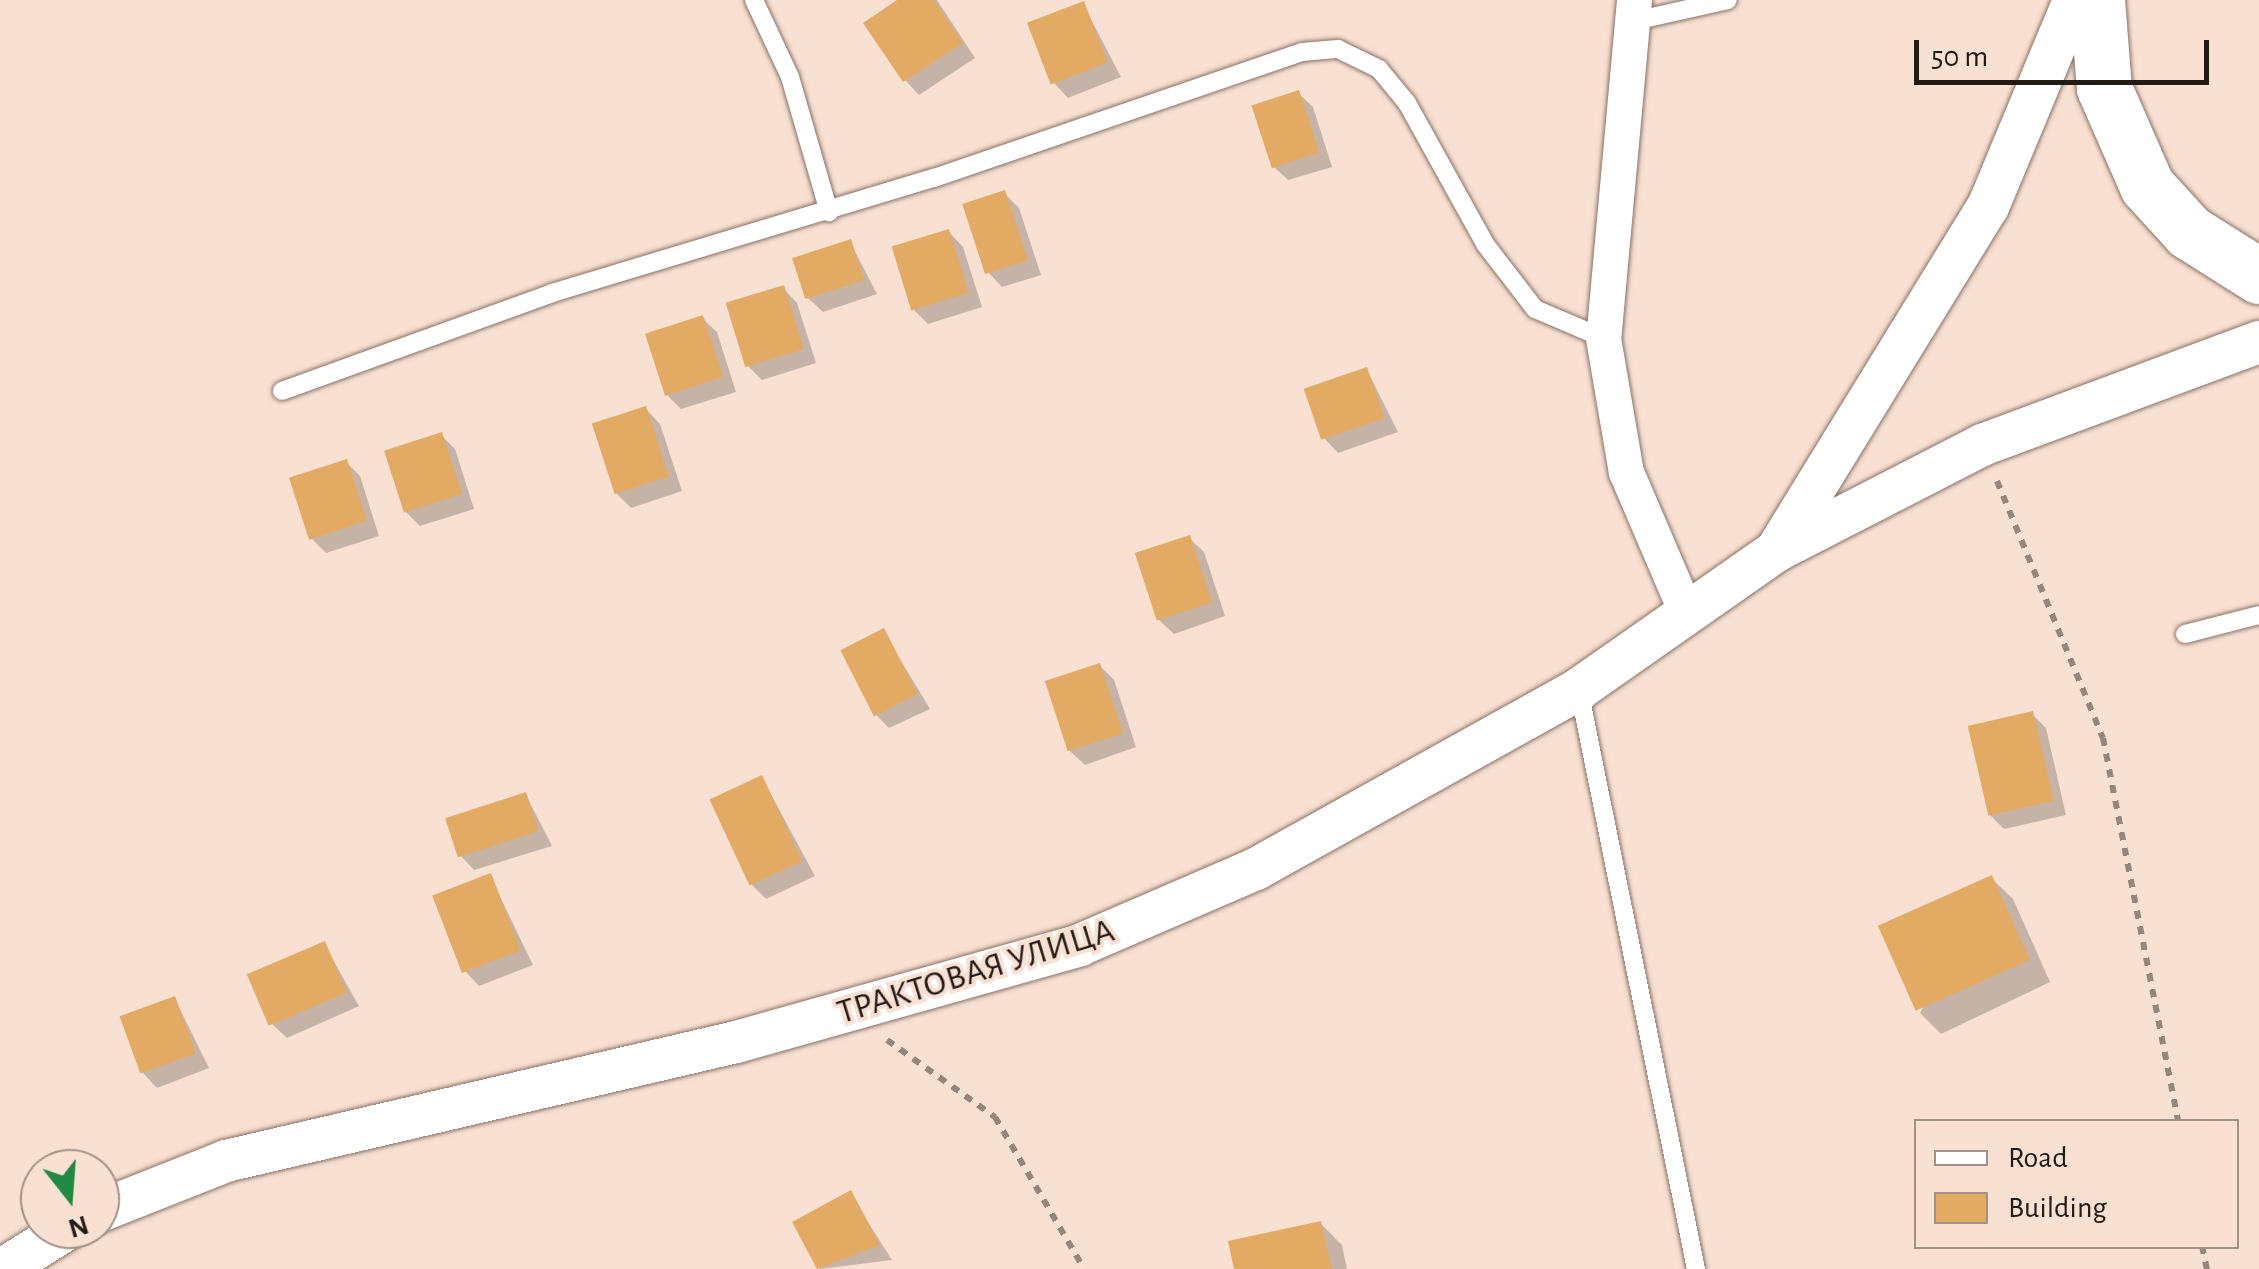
<!DOCTYPE html>
<html>
<head>
<meta charset="utf-8">
<style>
	body { margin:0 }
	#map { position:relative; width:2259px; height:1269px; overflow:hidden; background:#f8e0d2; font-family:"Alegreya Sans",sans-serif }
	div>[style] { position:absolute }
	.shadow>* { inset:0; background:#0003 }
	.building>* { inset:0; background:#e2aa62; transform-origin:0 0 }
	.path>* { height:6px; margin-top:-3px; transform-origin:0; background:repeating-linear-gradient(90deg,#96857b 0 8px,transparent 0 16px) }
	.roads { filter:drop-shadow(0 0 2px #877266) drop-shadow(0 0 2px #877266) }
	.service>* { height:18px; margin:-9px; padding:0 9px; transform-origin:9px; border-radius:9px; background:#fff }
	.minor>* { height:35px; margin:-17.5px; padding:0 17.5px; transform-origin:17.5px; border-radius:17.5px; background:#fff }
	.tertiary>* { height:42px; margin:-21px; padding:0 21px; transform-origin:21px; border-radius:21px; background:#fff }
	.trunk>* { height:55px; margin:-27.5px; padding:0 27.5px; transform-origin:27.5px; border-radius:27.5px; background:#fff }
	span { translate:-50% -50%; white-space:nowrap; text-align:center; line-height:1.15; -webkit-text-stroke:8px #f8e0d2; paint-order:stroke }
	.street-label { font-size:35px; color:#221a15 }
	.legend { position:absolute; left:1914px; top:1119px; width:325px; height:130px; box-sizing:border-box; background:#f8e0d2; border:2px solid #a29186; margin:0; padding:12px 18px; list-style:none; font-size:30px; color:#221a15 }
	.legend li { display:flex; align-items:center; gap:20px; height:50px }
	.legend b { width:50px; border:2px solid #a29186 }
	.north { position:absolute; left:20px; top:1149px; width:100px; height:100px; box-sizing:border-box; background:#f8e0d2; border:2px solid #a29186; border-radius:50%; rotate:163deg; font-size:28px; font-weight:700; line-height:40px; text-align:center; color:#221a15 }
	.north::after { content:''; display:block; margin:auto; width:35px; height:45px; background:#1f8a41; clip-path:polygon(50% 0,100% 100%,50% 72%,0 100%) }
	.scale { position:absolute; left:1914px; top:40px; width:295px; height:45px; box-sizing:border-box; border:5px solid #221a15; border-top:0; padding-left:12px; font-size:30px; line-height:35px; white-space:nowrap; color:#221a15; -webkit-text-stroke:8px #f8e0d2; paint-order:stroke }
</style>
</head>
<body>
<div id="map">
	<div class="shadow">
		<i style="clip-path:polygon(902px 0,937px 0,975px 58px,919px 95px,905px 80px)"></i>
		<i style="clip-path:polygon(1083px 4px,1121px 77px,1068px 98px,1054px 83px)"></i>
		<i style="clip-path:polygon(1298px 93px,1313px 107px,1332px 167px,1288px 180px,1273px 166px)"></i>
		<i style="clip-path:polygon(1004px 193px,1019px 208px,1041px 275px,1002px 287px,988px 272px)"></i>
		<i style="clip-path:polygon(949px 232px,963px 247px,982px 307px,928px 324px,914px 310px)"></i>
		<i style="clip-path:polygon(850px 242px,877px 294px,823px 312px,808px 298px)"></i>
		<i style="clip-path:polygon(783px 288px,797px 303px,816px 363px,762px 380px,748px 366px)"></i>
		<i style="clip-path:polygon(702px 318px,717px 332px,736px 392px,681px 409px,667px 395px)"></i>
		<i style="clip-path:polygon(1367px 370px,1398px 432px,1338px 453px,1324px 438px)"></i>
		<i style="clip-path:polygon(646px 409px,660px 424px,682px 491px,631px 508px,617px 494px)"></i>
		<i style="clip-path:polygon(441px 435px,455px 449px,474px 509px,420px 526px,406px 512px)"></i>
		<i style="clip-path:polygon(346px 462px,360px 476px,379px 536px,326px 553px,311px 538px)"></i>
		<i style="clip-path:polygon(1189px 538px,1204px 552px,1225px 616px,1174px 634px,1159px 620px)"></i>
		<i style="clip-path:polygon(883px 631px,930px 709px,889px 728px,875px 714px)"></i>
		<i style="clip-path:polygon(1100px 666px,1114px 680px,1136px 747px,1085px 765px,1070px 751px)"></i>
		<i style="clip-path:polygon(2032px 714px,2046px 728px,2066px 815px,2004px 829px,1990px 815px)"></i>
		<i style="clip-path:polygon(762px 778px,815px 876px,766px 899px,752px 885px)"></i>
		<i style="clip-path:polygon(526px 795px,552px 846px,474px 870px,460px 855px)"></i>
		<i style="clip-path:polygon(490px 876px,533px 965px,479px 986px,465px 971px)"></i>
		<i style="clip-path:polygon(1991px 878px,2013px 899px,2050px 982px,1941px 1034px,1920px 1013px)"></i>
		<i style="clip-path:polygon(324px 944px,359px 1006px,287px 1038px,272px 1024px)"></i>
		<i style="clip-path:polygon(175px 999px,209px 1068px,157px 1088px,143px 1073px)"></i>
		<i style="clip-path:polygon(850px 1194px,892px 1260px,820px 1269px,795px 1223px)"></i>
		<i style="clip-path:polygon(1321px 1224px,1342px 1245px,1347px 1269px,1236px 1269px)"></i>
	</div>
	<div class="building">
		<i style="clip-path:polygon(897px 0,934px 0,963px 43px,903px 82px,863px 23px)"></i>
		<i style="left:1084px;top:1px;width:66px;height:61px;rotate:69deg"></i>
		<i style="left:1299px;top:90px;width:66px;height:50px;rotate:72deg"></i>
		<i style="left:1005px;top:190px;width:74px;height:45px;rotate:72deg"></i>
		<i style="left:949px;top:229px;width:67px;height:60px;rotate:73deg"></i>
		<i style="left:851px;top:239px;width:43px;height:62px;rotate:72deg"></i>
		<i style="left:784px;top:285px;width:67px;height:61px;rotate:73deg"></i>
		<i style="left:703px;top:315px;width:65px;height:61px;rotate:72deg"></i>
		<i style="left:1367px;top:367px;width:54px;height:67px;rotate:71deg"></i>
		<i style="left:646px;top:406px;width:74px;height:57px;rotate:72deg"></i>
		<i style="left:442px;top:432px;width:65px;height:61px;rotate:72deg"></i>
		<i style="left:347px;top:459px;width:65px;height:61px;rotate:72deg"></i>
		<i style="left:1190px;top:535px;width:71px;height:58px;rotate:72deg"></i>
		<i style="left:884px;top:628px;width:74px;height:49px;rotate:63deg"></i>
		<i style="left:1100px;top:663px;width:74px;height:58px;rotate:72deg"></i>
		<i style="left:2033px;top:711px;width:92px;height:67px;rotate:77deg"></i>
		<i style="left:762px;top:775px;width:95px;height:58px;rotate:65deg"></i>
		<i style="left:526px;top:792px;width:41px;height:85px;rotate:72deg"></i>
		<i style="left:491px;top:873px;width:83px;height:63px;rotate:69deg"></i>
		<i style="left:1992px;top:875px;width:93px;height:125px;rotate:66deg"></i>
		<i style="left:325px;top:941px;width:56px;height:85px;rotate:67deg"></i>
		<i style="left:175px;top:996px;width:61px;height:59px;rotate:70deg"></i>
		<i style="clip-path:polygon(851px 1190px,880px 1245px,817px 1269px,792px 1222px)"></i>
		<i style="clip-path:polygon(1321px 1221px,1332px 1269px,1234px 1269px,1228px 1241px)"></i>
	</div>
	<div class="path">
		<i style="left:1997px;top:481px;width:278px;rotate:67.6deg"></i>
		<i style="left:2103px;top:738px;width:391px;rotate:78.9deg"></i>
		<i style="left:887px;top:1040px;width:133px;rotate:35.5deg"></i>
		<i style="left:995px;top:1117px;width:176px;rotate:59.6deg"></i>
		<i style="left:2202px;top:1246px;width:24px;rotate:78deg"></i>
	</div>
	<div class="roads">
		<div class="service">
			<i style="left:754px;top:0;width:85px;rotate:64.9deg"></i>
			<i style="left:790px;top:77px;width:141px;rotate:73.9deg"></i>
			<i style="left:1634px;top:21px;width:96px;rotate:-12.6deg"></i>
			<i style="left:282px;top:391px;width:287px;rotate:-19.9deg"></i>
			<i style="left:552px;top:293px;width:399px;rotate:-16.8deg"></i>
			<i style="left:934px;top:178px;width:389px;rotate:-18.9deg"></i>
			<i style="left:1302px;top:52px;width:36px;rotate:-5deg"></i>
			<i style="left:1338px;top:49px;width:46px;rotate:26deg"></i>
			<i style="left:1379px;top:69px;width:44px;rotate:50.5deg"></i>
			<i style="left:1407px;top:103px;width:161px;rotate:61deg"></i>
			<i style="left:1485px;top:244px;width:82px;rotate:52.4deg"></i>
			<i style="left:1535px;top:309px;width:74px;rotate:23.1deg"></i>
			<i style="left:2185px;top:634px;width:76px;rotate:-14.4deg"></i>
			<i style="left:1579px;top:690px;width:591px;rotate:78.58deg"></i>
		</div>
		<div class="minor">
			<i style="left:1634px;top:0;width:339px;rotate:95.2deg"></i>
			<i style="left:1603px;top:338px;width:136px;rotate:80.3deg"></i>
			<i style="left:1626px;top:472px;width:155px;rotate:66.8deg"></i>
		</div>
		<div class="tertiary">
			<i style="left:1776px;top:551px;width:404px;rotate:-58.4deg"></i>
			<i style="left:1988px;top:207px;width:224px;rotate:-67.4deg"></i>
			<i style="left:100px;top:1211px;width:136px;rotate:-21.6deg"></i>
			<i style="left:226px;top:1161px;width:524px;rotate:-13.13deg"></i>
			<i style="left:736px;top:1042px;width:357px;rotate:-15.7deg"></i>
			<i style="left:1080px;top:945px;width:192px;rotate:-23.4deg"></i>
			<i style="left:1256px;top:869px;width:370px;rotate:-29.1deg"></i>
			<i style="left:1579px;top:689px;width:241px;rotate:-35deg"></i>
			<i style="left:1776px;top:551px;width:232px;rotate:-27.2deg"></i>
			<i style="left:1982px;top:445px;width:296px;rotate:-20.4deg"></i>
			<i style="left:3px;top:1269px;width:75px;rotate:-32deg"></i>
		</div>
		<div class="trunk">
			<i style="left:2097px;top:0;width:88px;rotate:85.5deg"></i>
			<i style="left:2104px;top:88px;width:107px;rotate:66.3deg"></i>
			<i style="left:2147px;top:186px;width:62px;rotate:47.6deg"></i>
			<i style="left:2189px;top:232px;width:83px;rotate:32.2deg"></i>
		</div>
	</div>
	<div class="street-label">
		<span style="left:976px;top:972px;rotate:-17deg">ТРАКТОВАЯ УЛИЦА</span>
	</div>
	<ul class="legend">
	<li><b style="height:12px;background:#fff"></b>Road</li>
	<li><b style="height:28px;background:#e2aa62"></b>Building</li>
	</ul>
	<div class="north">N</div>
	<div class="scale">50 m</div>
</div>
</body>
</html>
